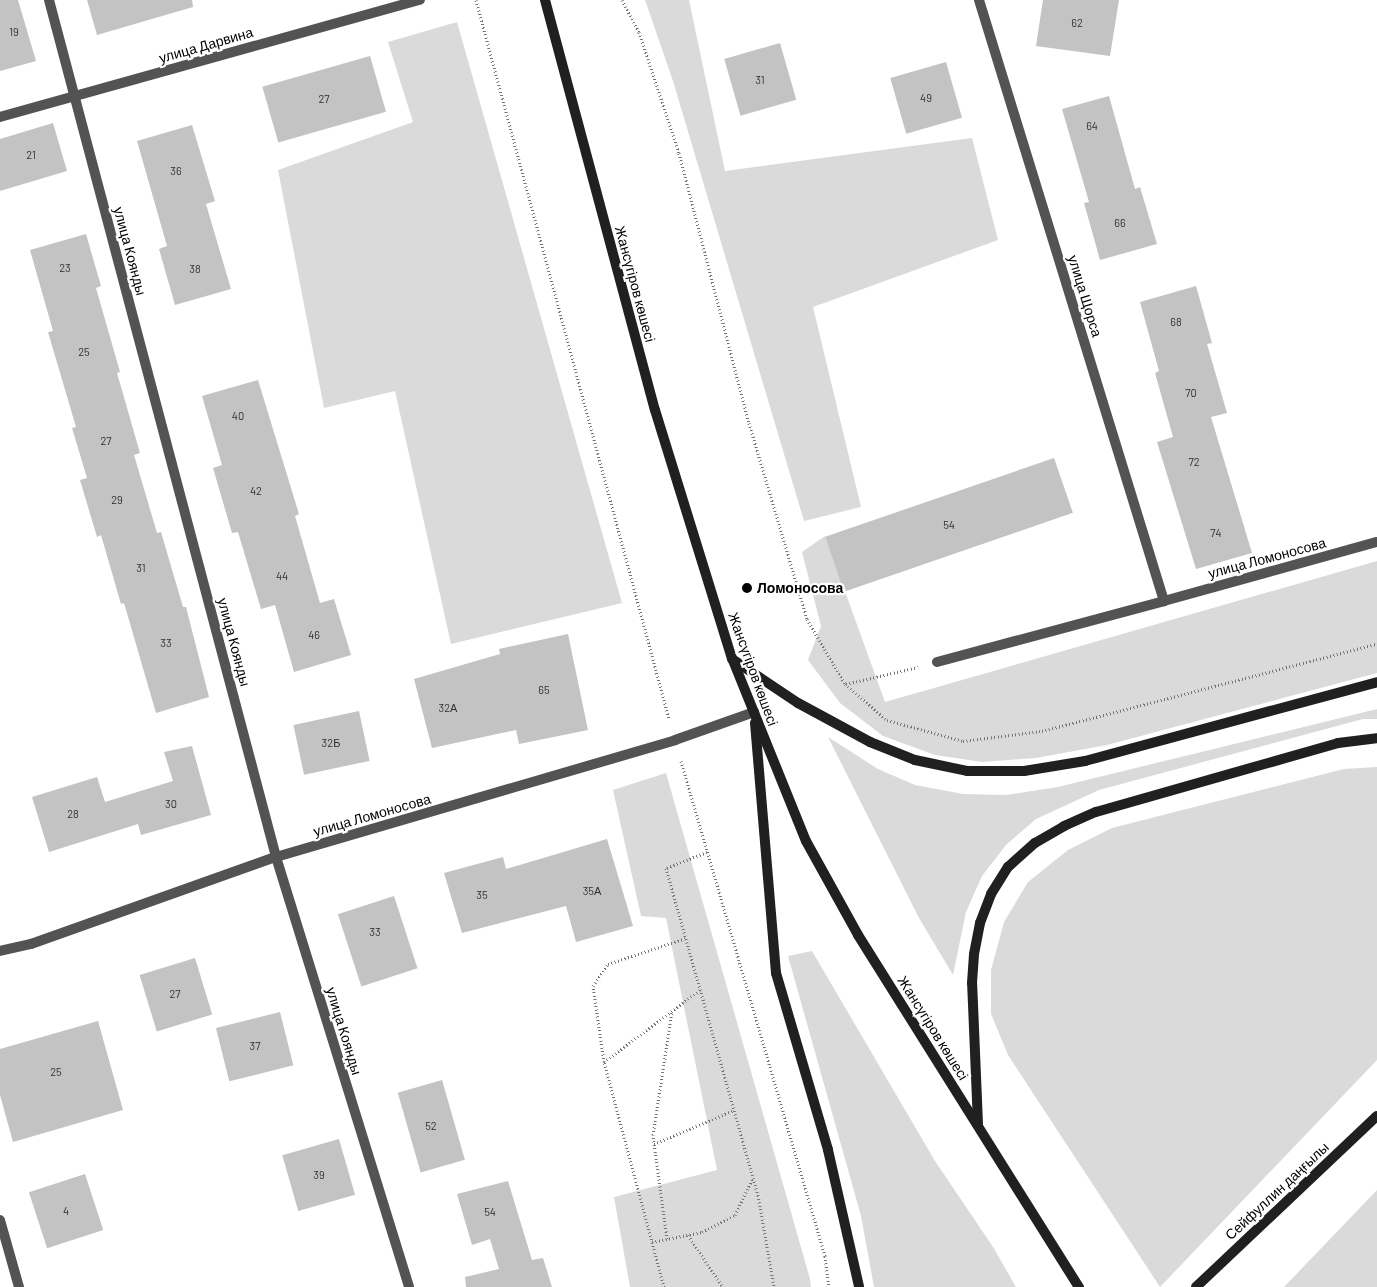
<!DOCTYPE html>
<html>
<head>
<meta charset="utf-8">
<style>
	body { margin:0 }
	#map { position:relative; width:1377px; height:1287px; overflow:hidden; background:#fff; font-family:Barlow,sans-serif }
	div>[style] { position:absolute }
	.green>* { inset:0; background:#dadada }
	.building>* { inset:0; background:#c3c3c3; transform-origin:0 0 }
	.path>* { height:3px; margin-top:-1.5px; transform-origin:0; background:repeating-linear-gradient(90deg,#757575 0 1px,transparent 0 3.5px) }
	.lane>* { height:10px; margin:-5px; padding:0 5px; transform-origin:5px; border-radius:5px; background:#535353 }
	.street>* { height:10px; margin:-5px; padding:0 5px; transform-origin:5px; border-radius:5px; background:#535353 }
	.secondary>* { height:10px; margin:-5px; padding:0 5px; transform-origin:5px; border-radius:5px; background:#202020 }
	.dots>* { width:14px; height:14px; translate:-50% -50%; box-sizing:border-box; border:2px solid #fff; border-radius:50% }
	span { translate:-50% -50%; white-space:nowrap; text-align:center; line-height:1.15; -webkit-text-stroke:4.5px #fff; paint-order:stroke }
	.number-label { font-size:11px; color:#313131 }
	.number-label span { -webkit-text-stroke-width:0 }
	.street-label { font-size:14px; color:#000 }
	.poi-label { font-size:14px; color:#000; font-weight:700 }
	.left { translate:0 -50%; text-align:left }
</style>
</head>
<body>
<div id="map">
	<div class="green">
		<i style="clip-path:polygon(645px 0,689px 0,725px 171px,972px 138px,998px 240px,813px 307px,861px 507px,804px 521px,673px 81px)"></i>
		<i style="clip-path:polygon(457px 22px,622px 603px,451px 644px,395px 391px,324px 408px,278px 170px,413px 122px,388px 42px)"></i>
		<i style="clip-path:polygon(825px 536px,885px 702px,1377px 561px,1377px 673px,1107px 745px,1036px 758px,982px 762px,935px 755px,883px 736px,840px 703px,808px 660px,821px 626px,802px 552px)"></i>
		<i style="clip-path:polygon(1377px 709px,1377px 719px,1363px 719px,1099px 790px,1036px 819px,1006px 845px,982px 876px,966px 912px,953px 975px,919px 918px,828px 737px,878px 769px,915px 785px,963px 794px,1006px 795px,1058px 787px)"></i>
		<i style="clip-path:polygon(1377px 767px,1377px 1060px,1160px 1287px,1008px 1055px,991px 1014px,991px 970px,1004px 922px,1028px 882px,1068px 850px,1112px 828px,1344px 769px)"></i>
		<i style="clip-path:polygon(666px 773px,810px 1279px,811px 1287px,630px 1287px,614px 1197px,717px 1170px,666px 918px,641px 916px,613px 790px)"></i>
		<i style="clip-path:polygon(812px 951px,935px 1161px,993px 1247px,1016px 1287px,874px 1287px,861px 1216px,788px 956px)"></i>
		<i style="clip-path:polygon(1377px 1190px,1377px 1287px,1284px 1287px)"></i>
	</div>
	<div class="building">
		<i style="clip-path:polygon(0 0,18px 0,36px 61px,0 71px)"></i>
		<i style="clip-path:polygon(87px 0,192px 0,193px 7px,97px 35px)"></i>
		<i style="clip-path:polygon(1043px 0,1119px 0,1110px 56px,1036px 46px)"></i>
		<i style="left:780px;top:43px;width:59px;height:58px;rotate:74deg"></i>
		<i style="left:370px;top:56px;width:58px;height:112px;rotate:74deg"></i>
		<i style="left:946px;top:62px;width:58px;height:58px;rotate:74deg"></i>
		<i style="clip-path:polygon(1109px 96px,1135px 189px,1140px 187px,1157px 244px,1100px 260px,1084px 203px,1089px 202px,1062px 109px)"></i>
		<i style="clip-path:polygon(53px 123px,67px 171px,0 191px,0 139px)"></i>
		<i style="clip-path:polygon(192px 125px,215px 201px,206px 204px,231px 289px,175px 305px,159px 249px,167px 246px,137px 141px)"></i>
		<i style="clip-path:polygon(86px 234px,101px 286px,96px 288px,120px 372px,117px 373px,140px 453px,134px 455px,157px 533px,161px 532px,183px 607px,186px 607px,209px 697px,156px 713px,124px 603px,121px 604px,101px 535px,97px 537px,80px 480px,87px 478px,72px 428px,76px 427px,48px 332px,53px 331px,30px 250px)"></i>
		<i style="clip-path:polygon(1196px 286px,1212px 343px,1207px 344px,1227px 413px,1211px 417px,1252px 553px,1196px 569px,1157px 442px,1173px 437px,1155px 373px,1159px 371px,1140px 302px)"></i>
		<i style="clip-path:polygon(258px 380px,299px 514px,295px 516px,320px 603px,334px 599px,351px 655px,294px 672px,275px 605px,261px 609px,238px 532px,232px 533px,213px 468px,222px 465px,202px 396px)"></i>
		<i style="left:1054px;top:458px;width:58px;height:242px;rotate:71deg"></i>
		<i style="clip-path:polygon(568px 634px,588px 730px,519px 744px,516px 730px,432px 748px,414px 679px,500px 654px,499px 649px)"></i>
		<i style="left:359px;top:711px;width:51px;height:67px;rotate:78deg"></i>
		<i style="clip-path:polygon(192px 746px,211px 815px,141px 835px,138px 824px,49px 852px,32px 797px,97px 777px,105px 802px,173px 781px,164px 752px)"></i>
		<i style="clip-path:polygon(607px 839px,633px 926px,576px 942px,566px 906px,462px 933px,444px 873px,503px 857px,506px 869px)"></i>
		<i style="left:394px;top:896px;width:76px;height:59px;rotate:72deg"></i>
		<i style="left:195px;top:958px;width:59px;height:58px;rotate:73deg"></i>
		<i style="left:280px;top:1012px;width:55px;height:66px;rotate:76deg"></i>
		<i style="clip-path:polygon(98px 1021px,123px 1110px,13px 1142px,0 1095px,0 1049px)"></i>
		<i style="left:442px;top:1080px;width:83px;height:46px;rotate:74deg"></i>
		<i style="left:339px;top:1139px;width:58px;height:59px;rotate:74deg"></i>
		<i style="left:85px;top:1174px;width:59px;height:59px;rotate:72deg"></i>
		<i style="clip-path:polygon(508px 1181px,532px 1260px,543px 1258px,552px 1287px,466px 1287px,465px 1277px,499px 1269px,490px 1239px,472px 1245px,457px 1194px)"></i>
	</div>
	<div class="path">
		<i style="left:476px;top:0;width:744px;rotate:74.97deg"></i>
		<i style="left:622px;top:0;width:36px;rotate:62deg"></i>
		<i style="left:639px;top:32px;width:127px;rotate:71.7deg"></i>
		<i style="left:679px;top:153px;width:279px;rotate:75.5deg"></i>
		<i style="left:749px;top:423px;width:204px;rotate:73.5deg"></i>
		<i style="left:807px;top:619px;width:75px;rotate:59.7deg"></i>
		<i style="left:845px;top:684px;width:55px;rotate:40.6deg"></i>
		<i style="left:887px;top:720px;width:79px;rotate:15.4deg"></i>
		<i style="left:963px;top:741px;width:80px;rotate:-7.2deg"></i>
		<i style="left:1042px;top:731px;width:346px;rotate:-14.6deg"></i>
		<i style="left:846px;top:684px;width:74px;rotate:-13.3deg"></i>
		<i style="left:681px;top:761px;width:516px;rotate:73.78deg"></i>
		<i style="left:825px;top:1256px;width:31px;rotate:83deg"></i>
		<i style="left:707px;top:852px;width:44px;rotate:158.7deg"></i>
		<i style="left:666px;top:868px;width:340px;rotate:74.3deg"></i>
		<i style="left:758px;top:1195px;width:93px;rotate:80.1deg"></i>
		<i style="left:604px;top:1062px;width:77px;rotate:-98.2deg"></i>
		<i style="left:593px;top:986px;width:27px;rotate:-56deg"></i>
		<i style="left:608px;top:964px;width:82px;rotate:-18.4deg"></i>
		<i style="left:654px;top:1144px;width:87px;rotate:-23deg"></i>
		<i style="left:688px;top:1235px;width:63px;rotate:56.1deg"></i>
		<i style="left:667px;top:1239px;width:105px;rotate:-97.7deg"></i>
		<i style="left:653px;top:1135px;width:125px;rotate:-81.3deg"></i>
		<i style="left:652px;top:1242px;width:51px;rotate:-11.3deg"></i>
		<i style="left:702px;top:1232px;width:37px;rotate:-27deg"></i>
		<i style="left:735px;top:1215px;width:41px;rotate:-64.1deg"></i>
		<i style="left:664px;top:1287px;width:233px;rotate:-104.9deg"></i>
		<i style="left:604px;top:1062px;width:120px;rotate:-36.9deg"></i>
	</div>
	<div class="lane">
		<i style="left:937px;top:662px;width:235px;rotate:-15deg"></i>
	</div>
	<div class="street">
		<i style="left:49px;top:0;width:887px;rotate:75.16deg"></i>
		<i style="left:276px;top:857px;width:450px;rotate:72.8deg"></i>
		<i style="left:979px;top:0;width:629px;rotate:72.89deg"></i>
		<i style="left:1164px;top:601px;width:221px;rotate:-15.5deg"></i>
		<i style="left:0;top:117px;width:436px;rotate:-15.6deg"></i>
		<i style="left:0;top:951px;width:32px;rotate:-13deg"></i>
		<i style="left:31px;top:944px;width:260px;rotate:-19.6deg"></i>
		<i style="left:276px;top:857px;width:416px;rotate:-16.3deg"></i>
		<i style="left:675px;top:740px;width:84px;rotate:-19.5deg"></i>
		<i style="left:0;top:1220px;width:70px;rotate:74.2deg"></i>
	</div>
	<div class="secondary">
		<i style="left:545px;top:0;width:424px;rotate:75deg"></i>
		<i style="left:655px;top:410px;width:260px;rotate:72.8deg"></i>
		<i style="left:732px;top:658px;width:197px;rotate:68deg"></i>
		<i style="left:806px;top:841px;width:107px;rotate:61deg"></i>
		<i style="left:858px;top:935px;width:416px;rotate:57.9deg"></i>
		<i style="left:732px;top:659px;width:79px;rotate:33.7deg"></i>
		<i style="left:798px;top:703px;width:82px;rotate:28.4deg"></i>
		<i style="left:870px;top:742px;width:48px;rotate:21.8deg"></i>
		<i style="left:915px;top:760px;width:53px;rotate:11.9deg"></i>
		<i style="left:967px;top:771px;width:57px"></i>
		<i style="left:1024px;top:771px;width:62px;rotate:-9.3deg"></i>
		<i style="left:1085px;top:761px;width:302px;rotate:-15.1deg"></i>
		<i style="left:755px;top:723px;width:251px;rotate:85.2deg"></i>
		<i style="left:776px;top:973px;width:184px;rotate:73.6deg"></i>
		<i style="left:828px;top:1150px;width:140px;rotate:77.2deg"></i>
		<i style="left:978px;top:1124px;width:141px;rotate:-92.4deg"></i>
		<i style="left:972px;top:983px;width:29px;rotate:-86deg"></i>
		<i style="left:974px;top:954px;width:32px;rotate:-79deg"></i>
		<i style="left:980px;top:923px;width:31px;rotate:-69deg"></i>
		<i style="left:991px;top:894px;width:32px;rotate:-58deg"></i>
		<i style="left:1008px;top:867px;width:36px;rotate:-42deg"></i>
		<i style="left:1035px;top:843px;width:34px;rotate:-30deg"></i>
		<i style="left:1064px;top:826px;width:35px;rotate:-24deg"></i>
		<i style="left:1096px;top:812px;width:252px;rotate:-15.9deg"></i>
		<i style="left:1338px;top:743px;width:39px;rotate:-7deg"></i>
		<i style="left:1196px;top:1287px;width:249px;rotate:-43.4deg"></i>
	</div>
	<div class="dots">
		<i style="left:747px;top:588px;background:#000"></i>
	</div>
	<div class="number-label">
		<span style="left:1077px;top:23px">62</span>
		<span style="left:14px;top:32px">19</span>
		<span style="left:760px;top:80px">31</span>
		<span style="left:926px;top:98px">49</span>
		<span style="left:324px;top:99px">27</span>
		<span style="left:1092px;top:126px">64</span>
		<span style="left:31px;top:155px">21</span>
		<span style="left:176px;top:171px">36</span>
		<span style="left:1120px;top:223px">66</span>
		<span style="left:65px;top:268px">23</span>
		<span style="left:195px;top:269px">38</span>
		<span style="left:1176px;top:322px">68</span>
		<span style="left:84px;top:352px">25</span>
		<span style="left:1191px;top:393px">70</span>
		<span style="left:238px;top:416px">40</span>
		<span style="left:106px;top:441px">27</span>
		<span style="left:1194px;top:462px">72</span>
		<span style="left:256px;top:491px">42</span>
		<span style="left:117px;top:500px">29</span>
		<span style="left:949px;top:525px">54</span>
		<span style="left:1216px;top:533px">74</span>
		<span style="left:141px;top:568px">31</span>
		<span style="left:282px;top:576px">44</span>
		<span style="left:314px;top:635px">46</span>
		<span style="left:166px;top:643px">33</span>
		<span style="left:544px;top:690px">65</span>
		<span style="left:448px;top:708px">32А</span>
		<span style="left:331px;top:743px">32Б</span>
		<span style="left:171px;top:804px">30</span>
		<span style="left:73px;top:814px">28</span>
		<span style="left:592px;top:891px">35А</span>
		<span style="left:482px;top:895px">35</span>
		<span style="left:375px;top:932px">33</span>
		<span style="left:175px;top:994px">27</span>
		<span style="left:255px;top:1046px">37</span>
		<span style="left:56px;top:1072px">25</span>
		<span style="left:431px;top:1126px">52</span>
		<span style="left:319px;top:1175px">39</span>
		<span style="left:66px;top:1211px">4</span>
		<span style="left:490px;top:1212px">54</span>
	</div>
	<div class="street-label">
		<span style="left:206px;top:45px;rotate:-16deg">улица Дарвина</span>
		<span style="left:130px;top:251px;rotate:75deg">улица Коянды</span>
		<span style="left:635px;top:284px;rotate:75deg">Жансүгіров көшесі</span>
		<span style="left:1085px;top:296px;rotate:73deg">улица Щорса</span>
		<span style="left:1267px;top:558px;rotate:-15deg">улица Ломоносова</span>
		<span style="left:234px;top:642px;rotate:75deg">улица Коянды</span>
		<span style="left:753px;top:669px;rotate:70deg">Жансүгіров көшесі</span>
		<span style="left:372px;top:815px;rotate:-16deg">улица Ломоносова</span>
		<span style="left:933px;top:1028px;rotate:58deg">Жансүгіров көшесі</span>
		<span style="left:344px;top:1031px;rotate:73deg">улица Коянды</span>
		<span style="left:1277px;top:1191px;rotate:-43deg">Сейфуллин даңғылы</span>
	</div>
	<div class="poi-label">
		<span class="left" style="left:757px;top:588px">Ломоносова</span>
	</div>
</div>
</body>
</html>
